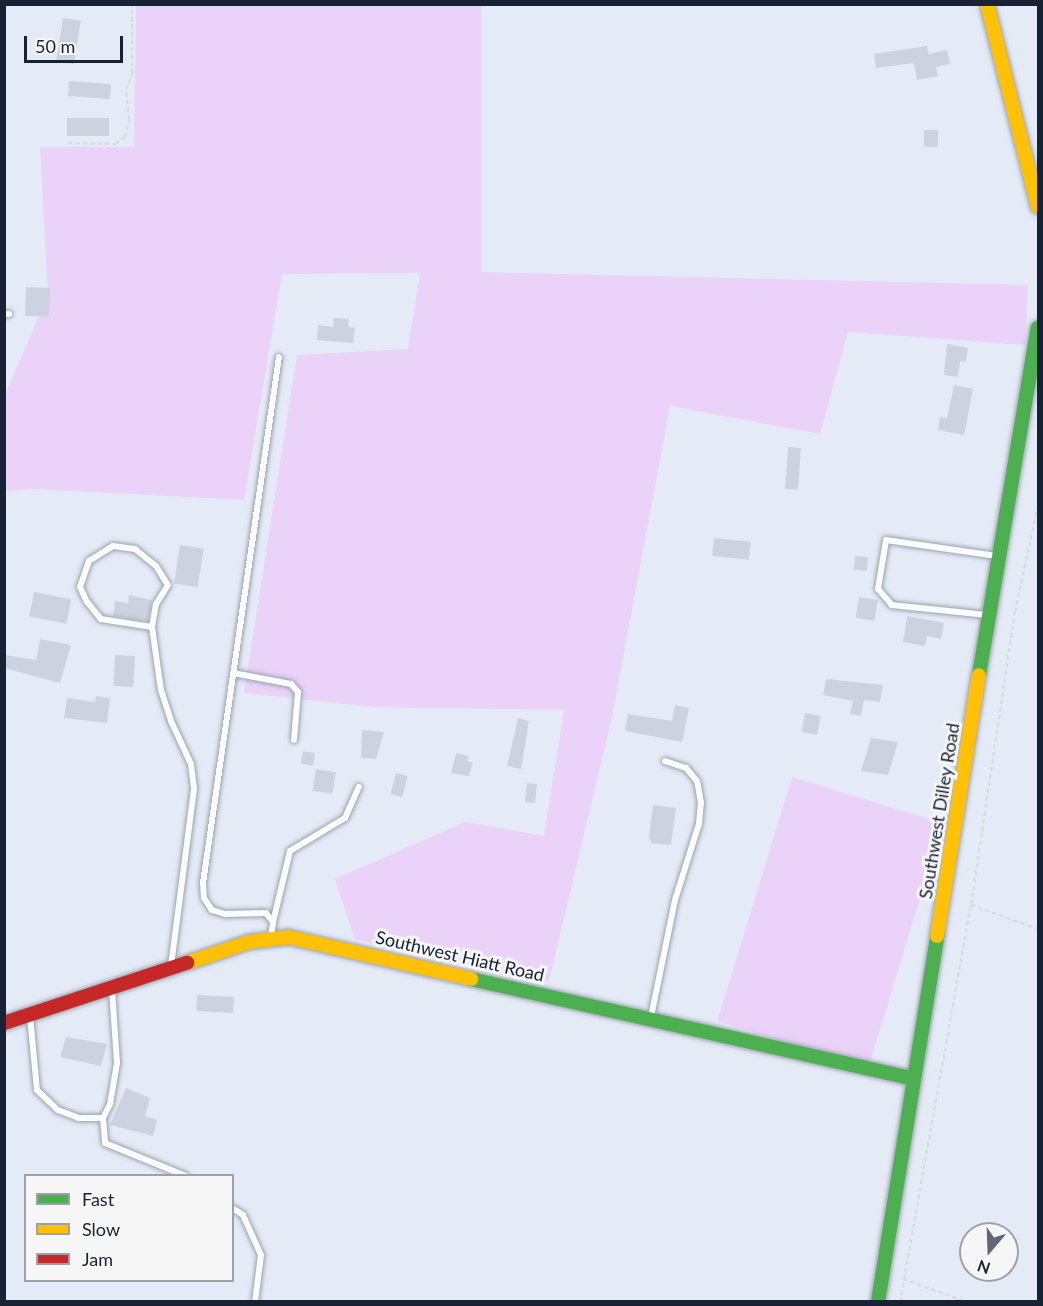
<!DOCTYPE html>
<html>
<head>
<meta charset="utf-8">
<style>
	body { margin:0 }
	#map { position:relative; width:1043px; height:1306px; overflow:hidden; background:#e5ebf6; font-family:Lato,sans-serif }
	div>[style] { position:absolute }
	.green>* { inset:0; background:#ead2f8; transform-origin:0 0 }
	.building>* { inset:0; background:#cdd2e0; transform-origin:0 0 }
	.path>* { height:2px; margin-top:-1px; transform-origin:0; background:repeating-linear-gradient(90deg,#d7dadd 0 4.5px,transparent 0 7.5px) }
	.roads { filter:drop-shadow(0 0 2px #9ba3b0) drop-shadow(0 0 2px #9ba3b0) }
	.lane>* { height:6px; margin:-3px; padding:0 3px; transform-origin:3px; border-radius:3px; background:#fbfcfe }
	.fast>* { height:14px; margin:-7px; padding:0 7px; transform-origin:7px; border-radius:7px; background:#4caf50 }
	.slow>* { height:14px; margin:-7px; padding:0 7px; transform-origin:7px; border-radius:7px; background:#ffc107 }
	.jam>* { height:14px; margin:-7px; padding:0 7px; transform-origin:7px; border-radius:7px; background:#c62828 }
	span { translate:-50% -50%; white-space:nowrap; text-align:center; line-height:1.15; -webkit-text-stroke:6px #f6f6f6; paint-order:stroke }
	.street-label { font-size:18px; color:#172234 }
	.frame { position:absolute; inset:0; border:6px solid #172234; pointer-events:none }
	.legend { position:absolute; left:24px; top:1174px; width:210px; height:108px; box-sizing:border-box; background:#f6f6f6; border:2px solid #9da1a8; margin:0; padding:8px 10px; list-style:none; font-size:18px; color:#172234 }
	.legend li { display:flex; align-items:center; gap:12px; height:30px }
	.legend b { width:30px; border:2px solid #9da1a8 }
	.north { position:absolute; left:959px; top:1222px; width:60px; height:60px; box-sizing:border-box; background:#f6f6f6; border:2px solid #9da1a8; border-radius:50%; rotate:199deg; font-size:16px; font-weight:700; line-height:24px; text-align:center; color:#172234 }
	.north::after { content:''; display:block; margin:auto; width:21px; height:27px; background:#5f6878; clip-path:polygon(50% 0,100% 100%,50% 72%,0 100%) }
	.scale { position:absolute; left:24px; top:36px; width:99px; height:27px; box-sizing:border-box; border:3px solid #172234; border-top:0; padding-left:8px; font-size:18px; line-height:21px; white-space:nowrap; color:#172234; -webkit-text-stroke:4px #f6f6f6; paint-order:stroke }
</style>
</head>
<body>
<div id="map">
	<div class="green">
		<i style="clip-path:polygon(136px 5px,481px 5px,481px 272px,1028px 285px,1025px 345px,848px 332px,820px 434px,670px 406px,612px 717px,549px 981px,355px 939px,335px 879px,465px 822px,544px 836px,564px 710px,373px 707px,244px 693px,297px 355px,408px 349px,420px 273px,282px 274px,244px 500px,34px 489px,5px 491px,5px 394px,48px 296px,40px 147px,134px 147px)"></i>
		<i style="left:792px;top:777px;width:158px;height:255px;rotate:17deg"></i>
	</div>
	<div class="building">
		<i style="left:63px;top:18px;width:18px;height:44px;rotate:9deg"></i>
		<i style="clip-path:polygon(927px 46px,929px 54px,947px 50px,950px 64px,936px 67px,938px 76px,917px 80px,914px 63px,876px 68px,874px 54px)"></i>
		<i style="left:69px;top:81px;width:42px;height:15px;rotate:4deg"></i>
		<i style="left:67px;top:118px;width:42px;height:18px"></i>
		<i style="left:924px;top:130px;width:14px;height:17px"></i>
		<i style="left:26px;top:287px;width:24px;height:29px;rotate:2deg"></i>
		<i style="clip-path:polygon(334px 318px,349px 319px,348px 327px,355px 328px,353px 343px,317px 340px,318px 325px,333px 327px)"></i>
		<i style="clip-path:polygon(947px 344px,968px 348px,966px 362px,960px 361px,958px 377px,944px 375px)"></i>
		<i style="clip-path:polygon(954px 385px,973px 389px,964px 435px,938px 430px,940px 417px,947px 418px)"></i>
		<i style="left:788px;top:447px;width:13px;height:42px;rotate:4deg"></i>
		<i style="left:714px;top:538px;width:37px;height:18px;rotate:6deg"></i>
		<i style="left:180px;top:545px;width:24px;height:39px;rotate:9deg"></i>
		<i style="left:855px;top:556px;width:13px;height:14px;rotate:4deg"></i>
		<i style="left:34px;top:592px;width:38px;height:25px;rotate:11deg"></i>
		<i style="clip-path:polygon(129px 595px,152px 600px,148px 621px,113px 616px,115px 601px,128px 603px)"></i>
		<i style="left:859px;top:597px;width:19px;height:21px;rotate:9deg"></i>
		<i style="clip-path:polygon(907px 616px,944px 623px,941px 639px,927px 636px,925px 646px,903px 642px)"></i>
		<i style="clip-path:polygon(40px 639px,71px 645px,60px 683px,4px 668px,4px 655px,36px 660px)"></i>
		<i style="left:115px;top:655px;width:20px;height:31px;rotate:3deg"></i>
		<i style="clip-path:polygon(826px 679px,883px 685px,880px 702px,864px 700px,861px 716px,850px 714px,853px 701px,823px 695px)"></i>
		<i style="clip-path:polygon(96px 696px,110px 698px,107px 723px,64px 718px,67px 698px,95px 702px)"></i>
		<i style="clip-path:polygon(675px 705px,689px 708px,682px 742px,625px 731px,628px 714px,672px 721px)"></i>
		<i style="left:805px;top:713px;width:16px;height:19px;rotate:11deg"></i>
		<i style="clip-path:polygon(518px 718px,529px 721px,521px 769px,507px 766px)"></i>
		<i style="clip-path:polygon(362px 730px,384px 732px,376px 759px,361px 758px)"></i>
		<i style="clip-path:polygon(871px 738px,898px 742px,888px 775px,861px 771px)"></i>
		<i style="left:303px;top:751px;width:12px;height:13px;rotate:9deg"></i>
		<i style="clip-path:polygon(456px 753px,469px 756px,467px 761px,473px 763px,469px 776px,451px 773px)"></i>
		<i style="left:316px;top:769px;width:20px;height:22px;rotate:9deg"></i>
		<i style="left:396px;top:773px;width:12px;height:22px;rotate:14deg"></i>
		<i style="left:527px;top:783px;width:10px;height:19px;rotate:6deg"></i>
		<i style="clip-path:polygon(653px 805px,676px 808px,671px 845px,652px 843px,649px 838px)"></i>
		<i style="left:197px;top:995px;width:37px;height:16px;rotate:3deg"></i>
		<i style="clip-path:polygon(66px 1037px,107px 1044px,101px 1066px,60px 1057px)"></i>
		<i style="clip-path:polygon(126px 1088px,150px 1098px,145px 1116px,157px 1120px,153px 1136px,110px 1125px)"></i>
	</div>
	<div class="path">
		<i style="left:68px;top:143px;width:47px;rotate:1.2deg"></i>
		<i style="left:115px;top:144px;width:12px;rotate:-35deg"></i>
		<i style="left:125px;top:137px;width:18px;rotate:-77deg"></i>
		<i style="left:129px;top:119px;width:29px;rotate:-96deg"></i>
		<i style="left:126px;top:90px;width:17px;rotate:-69deg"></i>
		<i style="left:132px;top:74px;width:70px;rotate:-90deg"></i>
		<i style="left:1038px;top:505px;width:108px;rotate:102.2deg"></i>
		<i style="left:1015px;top:611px;width:297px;rotate:98.5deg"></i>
		<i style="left:971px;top:905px;width:71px;rotate:19.7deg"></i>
		<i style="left:903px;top:1279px;width:68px;rotate:19.8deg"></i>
		<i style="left:900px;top:1302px;width:403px;rotate:-79.9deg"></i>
	</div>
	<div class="roads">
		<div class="lane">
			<i style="left:4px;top:314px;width:5px"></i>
			<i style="left:987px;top:615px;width:96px;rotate:-174deg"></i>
			<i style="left:892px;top:605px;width:21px;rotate:-131deg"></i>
			<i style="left:878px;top:589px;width:50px;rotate:-80.7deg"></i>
			<i style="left:886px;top:540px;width:112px;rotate:8.2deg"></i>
			<i style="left:152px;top:627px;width:52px;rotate:-171.1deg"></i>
			<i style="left:101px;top:619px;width:22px;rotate:-129deg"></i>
			<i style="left:87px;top:602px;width:17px;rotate:-115deg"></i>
			<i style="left:80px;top:587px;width:28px;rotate:-71deg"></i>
			<i style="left:89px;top:561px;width:28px;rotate:-32deg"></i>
			<i style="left:113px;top:546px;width:22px;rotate:8deg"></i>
			<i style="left:135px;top:549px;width:27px;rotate:39deg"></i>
			<i style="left:156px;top:566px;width:22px;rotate:58deg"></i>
			<i style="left:168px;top:585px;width:22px;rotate:122deg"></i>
			<i style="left:156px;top:604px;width:23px;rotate:100deg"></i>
			<i style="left:152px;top:627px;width:64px;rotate:81.9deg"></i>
			<i style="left:161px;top:690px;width:33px;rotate:72deg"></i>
			<i style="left:171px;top:721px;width:47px;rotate:65.1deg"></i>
			<i style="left:191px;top:764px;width:25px;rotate:83deg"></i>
			<i style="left:194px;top:789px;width:177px;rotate:97.4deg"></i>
			<i style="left:233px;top:673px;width:59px;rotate:10.7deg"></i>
			<i style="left:291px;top:684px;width:11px;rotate:49deg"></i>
			<i style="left:298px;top:692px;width:48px;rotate:94.8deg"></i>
			<i style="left:273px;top:922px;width:73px;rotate:-76.5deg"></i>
			<i style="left:290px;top:851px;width:64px;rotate:-31deg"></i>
			<i style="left:345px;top:818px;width:34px;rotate:-66deg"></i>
			<i style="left:271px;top:937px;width:15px;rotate:-82deg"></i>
			<i style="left:273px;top:922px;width:11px;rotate:-128deg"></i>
			<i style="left:266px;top:913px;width:41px;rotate:178.6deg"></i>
			<i style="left:225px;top:914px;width:14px;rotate:-163deg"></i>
			<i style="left:212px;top:910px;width:14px;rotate:-124deg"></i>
			<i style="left:204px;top:898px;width:15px;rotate:-94deg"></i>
			<i style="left:203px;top:883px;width:531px;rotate:-81.78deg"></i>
			<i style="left:30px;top:1016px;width:74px;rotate:84.6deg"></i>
			<i style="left:37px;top:1090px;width:29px;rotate:44deg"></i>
			<i style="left:58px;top:1110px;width:22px;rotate:21deg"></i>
			<i style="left:79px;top:1118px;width:24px"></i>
			<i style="left:103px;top:1118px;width:16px;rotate:-63deg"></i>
			<i style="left:110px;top:1104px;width:42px;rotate:-80.3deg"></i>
			<i style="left:117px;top:1063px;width:74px;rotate:-93.9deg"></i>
			<i style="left:651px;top:1017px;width:119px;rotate:-78.4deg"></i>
			<i style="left:675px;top:900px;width:80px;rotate:-72.5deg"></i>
			<i style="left:699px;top:824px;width:21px;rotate:-85deg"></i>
			<i style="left:701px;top:803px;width:22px;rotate:-100deg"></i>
			<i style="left:697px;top:781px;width:17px;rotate:-130deg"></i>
			<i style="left:686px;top:768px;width:22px;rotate:-162deg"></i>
			<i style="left:103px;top:1118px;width:25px;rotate:85deg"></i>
			<i style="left:105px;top:1143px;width:87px;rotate:22.2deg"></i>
			<i style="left:232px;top:1208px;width:13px;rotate:32deg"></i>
			<i style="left:243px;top:1215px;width:44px;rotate:65.8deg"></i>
			<i style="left:261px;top:1255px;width:47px;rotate:97.3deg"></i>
		</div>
		<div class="fast">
			<i style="left:979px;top:675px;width:352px;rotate:-80.4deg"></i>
			<i style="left:471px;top:979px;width:453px;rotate:12.7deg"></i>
			<i style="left:878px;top:1302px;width:371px;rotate:-80.8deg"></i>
		</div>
		<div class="slow">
			<i style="left:987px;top:4px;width:209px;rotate:75.9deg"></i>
			<i style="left:937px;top:936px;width:264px;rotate:-80.9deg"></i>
			<i style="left:187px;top:963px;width:65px;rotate:-18.7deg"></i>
			<i style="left:249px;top:942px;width:39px;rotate:-7deg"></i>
			<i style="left:288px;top:937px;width:188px;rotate:12.9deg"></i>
		</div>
		<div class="jam">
			<i style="left:4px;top:1023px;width:193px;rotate:-18.2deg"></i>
		</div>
	</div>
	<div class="street-label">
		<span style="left:939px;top:811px;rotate:-81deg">Southwest Dilley Road</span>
		<span style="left:460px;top:956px;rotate:13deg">Southwest Hiatt Road</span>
	</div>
	<div class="frame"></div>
	<ul class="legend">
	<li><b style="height:8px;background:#4caf50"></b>Fast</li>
	<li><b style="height:8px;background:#ffc107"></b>Slow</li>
	<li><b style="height:8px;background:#c62828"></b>Jam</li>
	</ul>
	<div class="north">N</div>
	<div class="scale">50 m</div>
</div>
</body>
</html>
